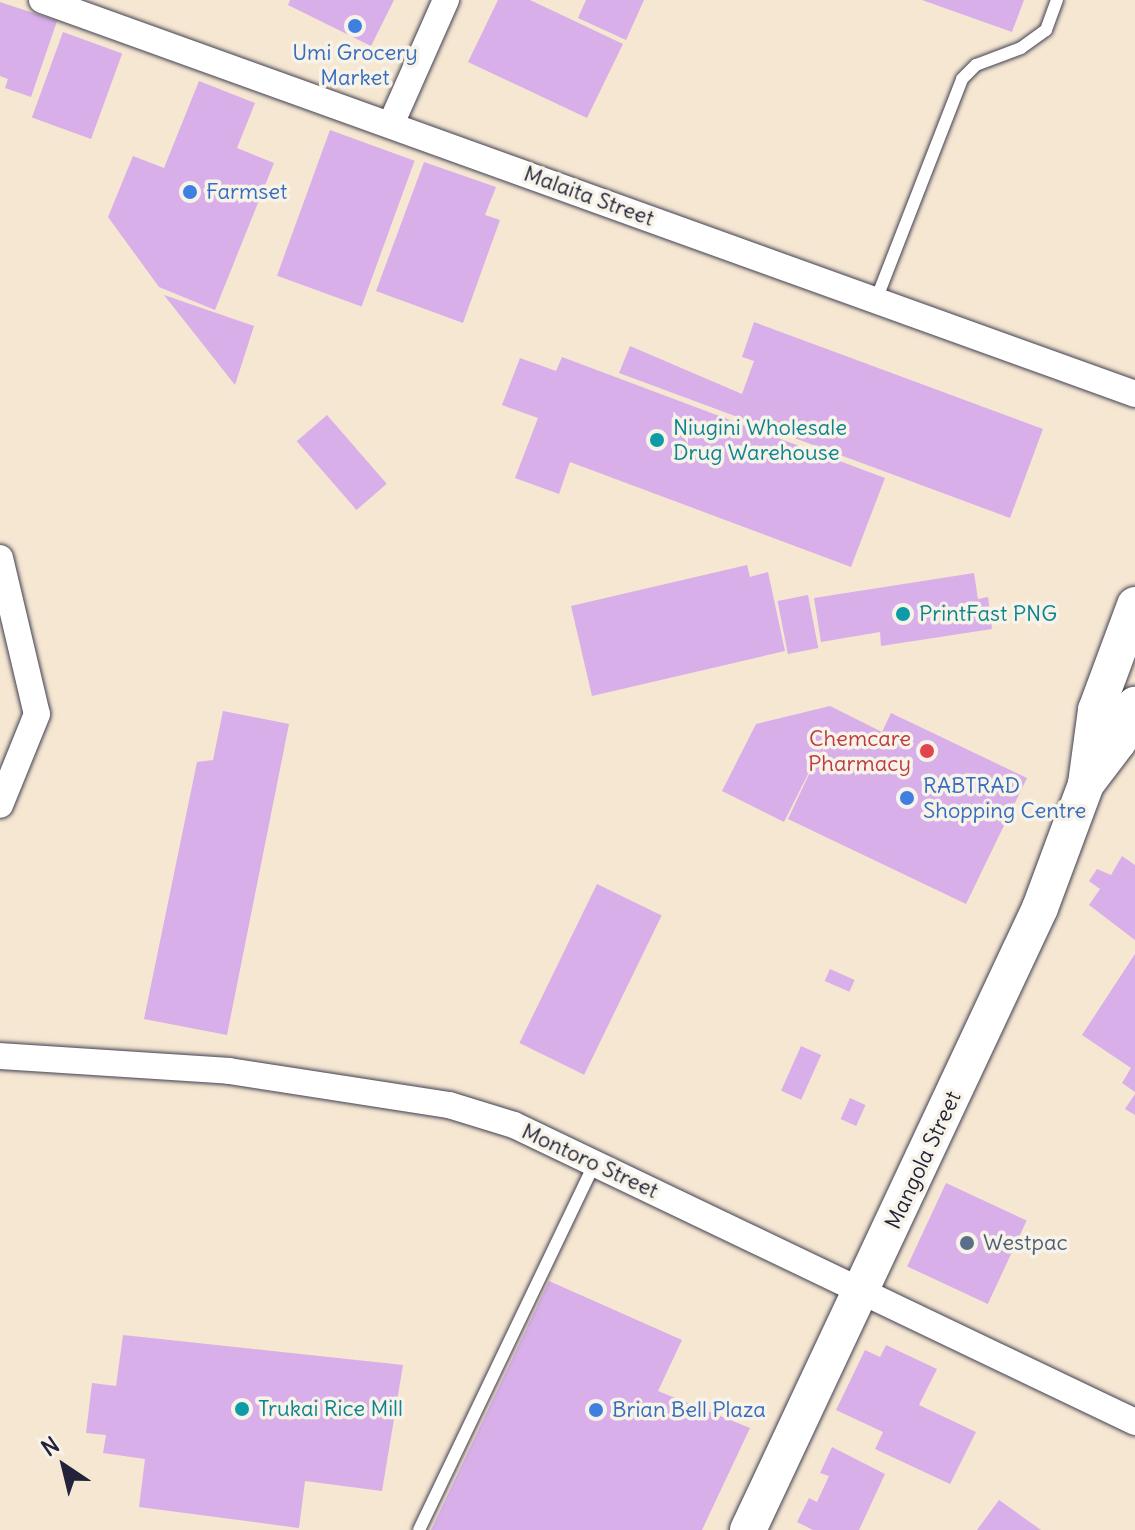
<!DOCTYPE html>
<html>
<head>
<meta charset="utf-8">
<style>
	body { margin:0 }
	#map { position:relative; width:1135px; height:1530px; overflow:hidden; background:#f5e7d2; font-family:Delius,sans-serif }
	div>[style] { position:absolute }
	.building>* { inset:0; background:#d8afe9; transform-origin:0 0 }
	.roads { filter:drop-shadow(0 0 2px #424052) drop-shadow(0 0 2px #424052) }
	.service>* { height:12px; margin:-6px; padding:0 6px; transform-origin:6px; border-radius:6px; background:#fff }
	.minor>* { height:26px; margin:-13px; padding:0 13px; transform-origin:13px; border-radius:13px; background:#fff }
	.secondary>* { height:36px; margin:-18px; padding:0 18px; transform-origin:18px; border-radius:18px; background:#fff }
	.dots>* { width:22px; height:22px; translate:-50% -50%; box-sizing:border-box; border:4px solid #f7f3e8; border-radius:50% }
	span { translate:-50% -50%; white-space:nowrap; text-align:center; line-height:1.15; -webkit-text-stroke:7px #f7f3e8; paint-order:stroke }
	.shop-label { font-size:22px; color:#366cbe }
	.left { translate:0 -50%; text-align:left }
	.street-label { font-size:22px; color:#22223b }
	.culture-label { font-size:22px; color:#0d838f }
	.health-label { font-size:22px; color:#be3a42 }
	.right { translate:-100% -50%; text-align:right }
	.service-label { font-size:22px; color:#4e5e75 }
	.north { position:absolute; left:24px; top:1426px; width:80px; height:80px; -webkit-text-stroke:6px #f7f3e8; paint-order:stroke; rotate:325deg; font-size:22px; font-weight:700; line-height:32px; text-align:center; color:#22223b }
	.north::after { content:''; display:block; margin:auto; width:28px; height:36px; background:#22223b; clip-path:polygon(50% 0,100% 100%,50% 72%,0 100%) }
</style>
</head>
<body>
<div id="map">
	<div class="building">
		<i style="clip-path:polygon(290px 0,394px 0,371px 46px,288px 5px)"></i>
		<i style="clip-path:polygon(498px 0,530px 0,623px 44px,587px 118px,468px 62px)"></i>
		<i style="clip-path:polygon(586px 0,644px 0,626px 40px,578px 18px)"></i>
		<i style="clip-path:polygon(922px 0,1024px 0,1012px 32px)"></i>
		<i style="clip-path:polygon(0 2px,57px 21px,31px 97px,5px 88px,8px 79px,0 76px)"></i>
		<i style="left:63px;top:32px;width:63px;height:91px;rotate:20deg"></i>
		<i style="clip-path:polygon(199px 81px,255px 103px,237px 148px,274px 163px,215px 310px,159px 287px,108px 217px,133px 156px,164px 168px)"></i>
		<i style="left:330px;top:130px;width:90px;height:155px;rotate:20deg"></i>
		<i style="clip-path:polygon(424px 162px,496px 187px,485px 215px,500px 220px,463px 323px,376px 291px)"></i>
		<i style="clip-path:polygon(164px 295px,254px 326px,235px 385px)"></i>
		<i style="clip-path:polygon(754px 322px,1043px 429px,1010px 518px,619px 373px,630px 346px,742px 394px,754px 361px,742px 357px)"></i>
		<i style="clip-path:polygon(562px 357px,885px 478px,851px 567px,570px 462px,559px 494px,515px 478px,538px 418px,502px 405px,520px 358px,556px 371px)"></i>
		<i style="left:327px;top:415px;width:91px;height:40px;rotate:49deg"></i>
		<i style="clip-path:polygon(747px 565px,750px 577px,768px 572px,785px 651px,592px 696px,571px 606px)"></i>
		<i style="clip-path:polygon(974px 573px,978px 599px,988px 597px,992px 629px,881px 646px,880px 632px,821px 642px,814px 598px)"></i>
		<i style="left:808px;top:595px;width:54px;height:31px;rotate:79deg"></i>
		<i style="clip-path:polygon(830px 706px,882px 732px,891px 713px,1027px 778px,966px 904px,788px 819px,826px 738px,784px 822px,722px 791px,756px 724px)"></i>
		<i style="clip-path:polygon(223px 711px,289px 724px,227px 1035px,144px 1019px,197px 762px,213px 760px)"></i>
		<i style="clip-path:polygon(1122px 856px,1135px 865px,1135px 940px,1089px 905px,1100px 889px,1089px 881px,1097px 869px,1111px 875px)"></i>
		<i style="left:597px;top:884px;width:72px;height:177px;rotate:26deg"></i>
		<i style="clip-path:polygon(1135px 954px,1135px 1092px,1122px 1083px,1131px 1068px,1082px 1035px)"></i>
		<i style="left:830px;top:969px;width:27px;height:13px;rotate:24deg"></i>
		<i style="left:801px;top:1046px;width:22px;height:49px;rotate:24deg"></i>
		<i style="clip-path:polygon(1135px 1094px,1135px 1115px,1125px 1109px)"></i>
		<i style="left:850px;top:1098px;width:17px;height:23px;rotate:24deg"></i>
		<i style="left:946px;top:1183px;width:89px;height:92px;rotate:25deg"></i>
		<i style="clip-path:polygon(549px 1281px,682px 1340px,658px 1391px,750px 1428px,702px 1530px,431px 1530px)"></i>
		<i style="clip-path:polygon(123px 1335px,403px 1365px,382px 1491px,305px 1481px,299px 1528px,139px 1507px,145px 1459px,103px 1453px,106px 1435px,86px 1433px,92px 1383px,116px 1386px)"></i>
		<i style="clip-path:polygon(886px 1345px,937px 1369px,919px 1405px,976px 1432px,950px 1484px,875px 1449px,883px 1432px,836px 1410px,865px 1350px,880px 1357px)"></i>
		<i style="clip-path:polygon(832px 1447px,885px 1474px,859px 1530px,813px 1530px,797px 1522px,809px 1498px,817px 1502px,829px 1476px,820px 1473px)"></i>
		<i style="clip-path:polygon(999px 1500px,1041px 1530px,977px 1530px)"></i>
	</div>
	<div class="roads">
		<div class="service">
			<i style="left:876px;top:300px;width:237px;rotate:-68.7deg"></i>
			<i style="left:962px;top:79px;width:20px;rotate:-45deg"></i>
			<i style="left:976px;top:65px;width:48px;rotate:-20.7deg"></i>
			<i style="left:1021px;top:48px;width:31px;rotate:-36deg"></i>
			<i style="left:1046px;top:30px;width:32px;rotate:-70deg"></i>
			<i style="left:419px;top:1530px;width:408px;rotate:-64.4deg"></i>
		</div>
		<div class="minor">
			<i style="left:42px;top:0;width:1162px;rotate:19.82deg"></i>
			<i style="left:391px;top:124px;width:136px;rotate:-66.1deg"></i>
			<i style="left:0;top:558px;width:160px;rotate:76.7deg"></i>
			<i style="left:37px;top:714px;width:98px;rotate:112.1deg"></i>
			<i style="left:0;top:1056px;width:229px;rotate:3.7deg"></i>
			<i style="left:229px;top:1071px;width:223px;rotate:8.8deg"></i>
			<i style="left:449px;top:1105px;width:68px;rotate:17.1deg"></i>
			<i style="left:514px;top:1125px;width:688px;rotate:25.56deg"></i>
		</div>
		<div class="secondary">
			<i style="left:1086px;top:784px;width:53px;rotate:-52.7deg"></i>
			<i style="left:1118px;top:742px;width:41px;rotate:-65.3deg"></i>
			<i style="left:748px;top:1530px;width:687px;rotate:-64.85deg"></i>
			<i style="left:1040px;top:908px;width:132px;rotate:-69.6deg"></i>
			<i style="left:1086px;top:784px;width:75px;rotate:-82.3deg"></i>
			<i style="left:1096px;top:710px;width:112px;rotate:-69.6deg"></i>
		</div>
	</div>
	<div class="dots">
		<i style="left:355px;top:26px;background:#3f7fe0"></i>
		<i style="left:190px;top:192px;background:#3f7fe0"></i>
		<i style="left:657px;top:440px;background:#0f9aa8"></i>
		<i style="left:903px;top:614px;background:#0f9aa8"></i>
		<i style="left:927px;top:751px;background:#e0444e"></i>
		<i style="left:907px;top:798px;background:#3f7fe0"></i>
		<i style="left:967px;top:1243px;background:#5c6f8a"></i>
		<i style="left:242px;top:1409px;background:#0f9aa8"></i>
		<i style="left:596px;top:1410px;background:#3f7fe0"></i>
	</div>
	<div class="shop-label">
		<span style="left:355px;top:65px">Umi Grocery<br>Market</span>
		<span class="left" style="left:206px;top:192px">Farmset</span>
		<span class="left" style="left:923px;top:798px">RABTRAD<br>Shopping Centre</span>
		<span class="left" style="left:612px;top:1410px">Brian Bell Plaza</span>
	</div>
	<div class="street-label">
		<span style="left:589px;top:196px;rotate:20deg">Malaita Street</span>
		<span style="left:923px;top:1160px;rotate:-65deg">Mangola Street</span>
		<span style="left:590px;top:1161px;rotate:25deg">Montoro Street</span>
	</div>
	<div class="culture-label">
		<span class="left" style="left:673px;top:440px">Niugini Wholesale<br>Drug Warehouse</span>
		<span class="left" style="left:919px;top:614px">PrintFast PNG</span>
		<span class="left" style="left:258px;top:1409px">Trukai Rice Mill</span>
	</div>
	<div class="health-label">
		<span class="right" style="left:911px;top:751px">Chemcare<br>Pharmacy</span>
	</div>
	<div class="service-label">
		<span class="left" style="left:983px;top:1243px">Westpac</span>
	</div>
	<div class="north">N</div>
</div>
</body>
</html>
